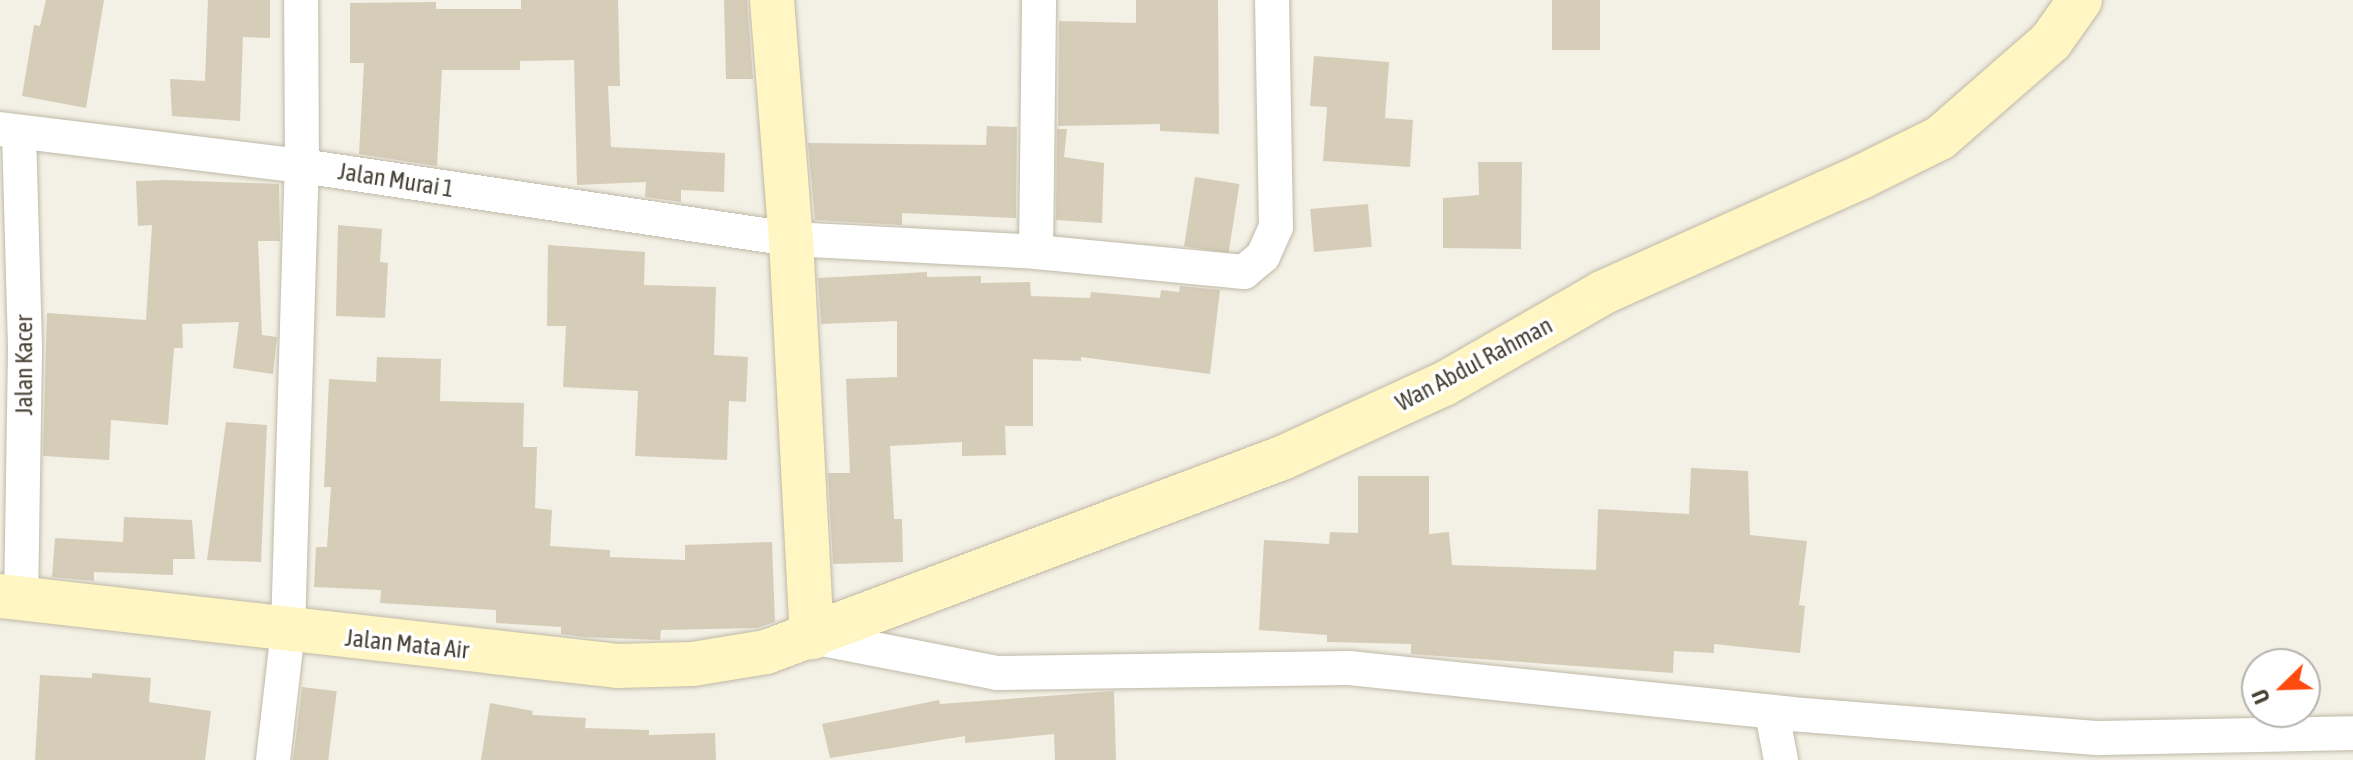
<!DOCTYPE html>
<html>
<head>
<meta charset="utf-8">
<style>
	body { margin:0 }
	#map { position:relative; width:2353px; height:760px; overflow:hidden; background:#f3f0e5; font-family:"Asap Condensed",sans-serif }
	div>[style] { position:absolute }
	.building>* { inset:0; background:#d6cdb9; transform-origin:0 0 }
	.roads { filter:drop-shadow(0 0 2px #bfb9a7) drop-shadow(0 0 2px #bfb9a7) }
	.street>* { height:34px; margin:-17px; padding:0 17px; transform-origin:17px; border-radius:17px; background:#fff }
	.secondary>* { height:44px; margin:-22px; padding:0 22px; transform-origin:22px; border-radius:22px; background:#fff6c3 }
	span { translate:-50% -50%; white-space:nowrap; text-align:center; line-height:1.15; -webkit-text-stroke:7px #fff; paint-order:stroke }
	.street-label { font-size:24px; color:#464134 }
	.north { position:absolute; left:2241px; top:648px; width:80px; height:80px; box-sizing:border-box; background:#fff; border:2px solid #b5b3ae; border-radius:50%; rotate:247deg; font-size:22px; font-weight:700; line-height:32px; text-align:center; color:#464134 }
	.north::after { content:''; display:block; margin:auto; width:28px; height:36px; background:#ff4b10; clip-path:polygon(50% 0,100% 100%,50% 72%,0 100%) }
</style>
</head>
<body>
<div id="map">
	<div class="building">
		<i style="clip-path:polygon(46px 0,104px 0,86px 108px,22px 96px,34px 25px,40px 26px)"></i>
		<i style="clip-path:polygon(208px 0,270px 0,270px 38px,243px 37px,240px 121px,172px 116px,170px 79px,205px 81px)"></i>
		<i style="clip-path:polygon(521px 0,618px 0,620px 86px,608px 86px,611px 147px,725px 153px,724px 192px,681px 190px,681px 202px,645px 197px,646px 182px,577px 185px,574px 60px,520px 61px,520px 70px,442px 70px,437px 166px,359px 154px,364px 63px,350px 63px,350px 3px,436px 2px,436px 9px,521px 9px)"></i>
		<i style="clip-path:polygon(724px 0,747px 0,753px 79px,726px 79px)"></i>
		<i style="clip-path:polygon(1136px 0,1218px 0,1219px 134px,1160px 131px,1160px 124px,1058px 126px,1059px 21px,1136px 23px)"></i>
		<i style="left:1552px;top:0;width:48px;height:50px"></i>
		<i style="clip-path:polygon(1314px 56px,1389px 62px,1385px 118px,1413px 120px,1410px 167px,1323px 161px,1327px 107px,1310px 106px)"></i>
		<i style="clip-path:polygon(987px 126px,1017px 127px,1016px 218px,902px 213px,902px 225px,815px 220px,808px 143px,986px 145px)"></i>
		<i style="clip-path:polygon(1057px 129px,1067px 129px,1064px 157px,1104px 163px,1102px 223px,1056px 220px)"></i>
		<i style="clip-path:polygon(1478px 162px,1522px 162px,1521px 249px,1443px 248px,1443px 198px,1479px 195px)"></i>
		<i style="left:1195px;top:177px;width:45px;height:70px;rotate:9deg"></i>
		<i style="clip-path:polygon(166px 180px,279px 184px,280px 241px,258px 241px,262px 335px,277px 337px,273px 374px,233px 368px,239px 322px,182px 324px,183px 348px,174px 348px,168px 425px,111px 420px,109px 460px,43px 456px,47px 313px,146px 320px,152px 225px,138px 226px,136px 181px)"></i>
		<i style="left:1368px;top:204px;width:43px;height:58px;rotate:85deg"></i>
		<i style="clip-path:polygon(338px 225px,382px 229px,380px 262px,388px 263px,385px 318px,336px 316px)"></i>
		<i style="clip-path:polygon(548px 245px,645px 252px,644px 285px,716px 287px,714px 355px,748px 357px,746px 402px,729px 401px,727px 460px,635px 456px,638px 391px,563px 387px,566px 326px,547px 326px)"></i>
		<i style="clip-path:polygon(927px 272px,927px 277px,981px 276px,981px 283px,1030px 282px,1031px 296px,1090px 298px,1091px 292px,1160px 298px,1161px 290px,1179px 292px,1180px 286px,1220px 290px,1210px 374px,1081px 357px,1081px 361px,1033px 359px,1033px 426px,1005px 426px,1006px 455px,962px 456px,962px 442px,890px 446px,894px 519px,902px 519px,903px 562px,833px 564px,828px 473px,850px 473px,846px 379px,897px 377px,897px 321px,821px 324px,818px 278px)"></i>
		<i style="clip-path:polygon(377px 357px,441px 359px,440px 401px,524px 403px,523px 447px,537px 447px,535px 508px,552px 510px,550px 546px,610px 550px,610px 557px,685px 560px,685px 545px,772px 542px,775px 622px,757px 628px,661px 630px,660px 640px,584px 637px,561px 634px,561px 627px,496px 623px,496px 610px,380px 603px,381px 590px,314px 587px,316px 547px,327px 547px,331px 487px,324px 487px,329px 379px,376px 382px)"></i>
		<i style="clip-path:polygon(226px 422px,267px 425px,261px 562px,207px 560px)"></i>
		<i style="clip-path:polygon(1691px 468px,1748px 471px,1750px 535px,1807px 541px,1799px 605px,1805px 606px,1800px 653px,1714px 644px,1714px 653px,1674px 651px,1673px 673px,1411px 654px,1411px 644px,1327px 642px,1327px 635px,1259px 630px,1264px 540px,1329px 544px,1330px 532px,1358px 533px,1358px 476px,1429px 476px,1429px 534px,1449px 532px,1452px 565px,1596px 570px,1598px 509px,1689px 514px)"></i>
		<i style="clip-path:polygon(124px 517px,192px 520px,195px 559px,173px 559px,173px 575px,94px 572px,94px 581px,52px 577px,55px 538px,123px 542px)"></i>
		<i style="clip-path:polygon(92px 673px,151px 678px,149px 702px,211px 711px,205px 760px,35px 760px,40px 675px,92px 678px)"></i>
		<i style="left:302px;top:687px;width:35px;height:74px;rotate:7deg"></i>
		<i style="clip-path:polygon(1114px 691px,1116px 760px,1055px 760px,1054px 734px,965px 743px,965px 736px,830px 758px,822px 724px,939px 700px,940px 704px)"></i>
		<i style="clip-path:polygon(490px 703px,533px 711px,532px 715px,586px 718px,585px 728px,649px 730px,649px 735px,715px 733px,716px 760px,481px 760px)"></i>
	</div>
	<div class="roads">
		<div class="street">
			<i style="left:0;top:129px;width:304px;rotate:7deg"></i>
			<i style="left:302px;top:166px;width:494px;rotate:8.5deg"></i>
			<i style="left:791px;top:239px;width:245px;rotate:3deg"></i>
			<i style="left:1036px;top:252px;width:209px;rotate:5.5deg"></i>
			<i style="left:1244px;top:272px;width:25px;rotate:-40deg"></i>
			<i style="left:1263px;top:256px;width:32px;rotate:-66deg"></i>
			<i style="left:1276px;top:227px;width:227px;rotate:-91deg"></i>
			<i style="left:19px;top:132px;width:219px;rotate:88.4deg"></i>
			<i style="left:25px;top:351px;width:247px;rotate:90.9deg"></i>
			<i style="left:1036px;top:252px;width:252px;rotate:-89.3deg"></i>
			<i style="left:812px;top:637px;width:188px;rotate:11deg"></i>
			<i style="left:997px;top:673px;width:352px;rotate:-0.8deg"></i>
			<i style="left:1349px;top:668px;width:444px;rotate:5.9deg"></i>
			<i style="left:1791px;top:714px;width:309px;rotate:4.5deg"></i>
			<i style="left:2099px;top:738px;width:254px;rotate:-1.1deg"></i>
			<i style="left:1772px;top:713px;width:48px;rotate:79.2deg"></i>
			<i style="left:273px;top:760px;width:131px;rotate:-83.4deg"></i>
			<i style="left:288px;top:630px;width:464px;rotate:-88.3deg"></i>
			<i style="left:302px;top:166px;width:166px;rotate:-90.3deg"></i>
		</div>
		<div class="secondary">
			<i style="left:772px;top:0;width:240px;rotate:85.5deg"></i>
			<i style="left:791px;top:239px;width:399px;rotate:87deg"></i>
			<i style="left:0;top:596px;width:621px;rotate:6.47deg"></i>
			<i style="left:617px;top:666px;width:76px;rotate:-1.5deg"></i>
			<i style="left:693px;top:664px;width:74px;rotate:-9.3deg"></i>
			<i style="left:766px;top:652px;width:551px;rotate:-20.6deg"></i>
			<i style="left:1282px;top:458px;width:178px;rotate:-24.6deg"></i>
			<i style="left:1444px;top:384px;width:185px;rotate:-29.9deg"></i>
			<i style="left:1604px;top:292px;width:282px;rotate:-24.1deg"></i>
			<i style="left:1861px;top:177px;width:88px;rotate:-26.3deg"></i>
			<i style="left:1940px;top:138px;width:147px;rotate:-41.1deg"></i>
			<i style="left:2051px;top:41px;width:50px;rotate:-54.7deg"></i>
		</div>
	</div>
	<div class="street-label">
		<span style="left:396px;top:180px;rotate:9deg">Jalan Murai 1</span>
		<span style="left:1474px;top:364px;rotate:-28deg">Wan Abdul Rahman</span>
		<span style="left:24px;top:365px;rotate:-90deg">Jalan Kacer</span>
		<span style="left:407px;top:644px;rotate:6deg">Jalan Mata Air</span>
	</div>
	<div class="north">U</div>
</div>
</body>
</html>
